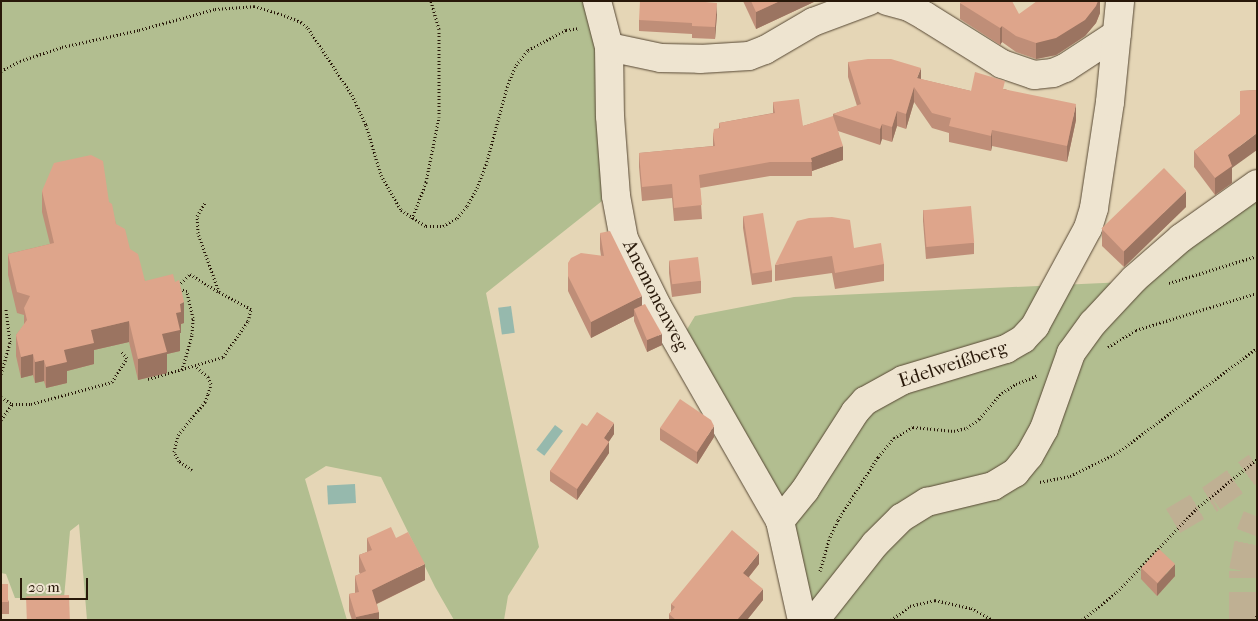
<!DOCTYPE html>
<html>
<head>
<meta charset="utf-8">
<style>
	body { margin:0 }
	#map { position:relative; width:1258px; height:621px; overflow:hidden; background:#e5d6b6; font-family:"IM FELL French Canon",serif }
	div>[style] { position:absolute }
	.green>* { inset:0; background:#b2be90 }
	.water>* { inset:0; background:#96b9ad; transform-origin:0 0 }
	.minor-tunnel>* { height:28px; margin-top:-14px; transform-origin:0; background:repeating-linear-gradient(90deg,#bfb093 0 28px,transparent 0 42px) }
	.highway-tunnel>* { height:28px; margin-top:-14px; transform-origin:0; background:repeating-linear-gradient(90deg,#bfb093 0 28px,transparent 0 42px) }
	.path>* { height:3px; margin-top:-1.5px; transform-origin:0; background:repeating-linear-gradient(90deg,#281809 0 1px,transparent 0 3.5px) }
	.roads { filter:drop-shadow(0 0 1px #574834) drop-shadow(0 0 1px #574834) }
	.minor>* { height:28px; margin:-14px; padding:0 14px; transform-origin:14px; border-radius:14px; background:#eee4d0 }
	.wall>* { inset:0; background:#bf8e78 }
	.shaded-wall>* { inset:0; background:#9b7461 }
	.building>* { inset:0; background:#dea58b; transform-origin:0 0 }
	span { translate:-50% -50%; white-space:nowrap; text-align:center; line-height:1.15; -webkit-text-stroke:4px #eee4d0; paint-order:stroke }
	.street-label { font-size:19px; color:#281809 }
	.frame { position:absolute; inset:0; border:2px solid #281809; pointer-events:none }
	.scale { position:absolute; left:20px; top:578px; width:68px; height:22px; box-sizing:border-box; border:2px solid #281809; border-top:0; padding-left:6px; font-size:15px; line-height:18px; white-space:nowrap; color:#281809; -webkit-text-stroke:4px #eee4d0; paint-order:stroke }
</style>
</head>
<body>
<div id="map">
	<div class="green">
		<i style="clip-path:polygon(1px 1px,590px 1px,598px 48px,602px 201px,486px 293px,539px 547px,508px 596px,504px 620px,454px 620px,435px 587px,381px 477px,326px 466px,305px 479px,347px 620px,87px 620px,79px 524px,70px 531px,64px 598px,15px 598px,6px 574px,1px 573px)"></i>
		<i style="clip-path:polygon(1257px 192px,1257px 620px,810px 620px,686px 331px,695px 316px,794px 297px,1147px 281px)"></i>
	</div>
	<div class="water">
		<i style="left:511px;top:306px;width:27px;height:13px;rotate:82deg"></i>
		<i style="left:555px;top:425px;width:10px;height:31px;rotate:37deg"></i>
		<i style="left:355px;top:484px;width:19px;height:28px;rotate:87deg"></i>
	</div>
	<div class="minor-tunnel">
		<i style="left:1173px;top:521px;width:45px;rotate:-30.5deg"></i>
		<i style="left:1212px;top:498px;width:55px;rotate:-35.4deg"></i>
	</div>
	<div class="highway-tunnel">
		<i style="left:1243px;top:620px;width:49px;rotate:-90deg"></i>
		<i style="left:1243px;top:571px;width:38px;rotate:-79deg"></i>
		<i style="left:1250px;top:534px;width:19px;rotate:-69deg"></i>
	</div>
	<div class="path">
		<i style="left:1px;top:71px;width:21px;rotate:-28deg"></i>
		<i style="left:20px;top:61px;width:44px;rotate:-18.4deg"></i>
		<i style="left:62px;top:47px;width:79px;rotate:-12.4deg"></i>
		<i style="left:139px;top:30px;width:79px;rotate:-15.4deg"></i>
		<i style="left:215px;top:9px;width:39px;rotate:-4deg"></i>
		<i style="left:254px;top:6px;width:28px;rotate:17deg"></i>
		<i style="left:281px;top:14px;width:22px;rotate:22deg"></i>
		<i style="left:301px;top:22px;width:9px;rotate:41deg"></i>
		<i style="left:308px;top:28px;width:80px;rotate:56.7deg"></i>
		<i style="left:352px;top:95px;width:33px;rotate:65deg"></i>
		<i style="left:366px;top:125px;width:52px;rotate:73.3deg"></i>
		<i style="left:381px;top:175px;width:40px;rotate:60.3deg"></i>
		<i style="left:401px;top:210px;width:30px;rotate:33deg"></i>
		<i style="left:426px;top:226px;width:17px"></i>
		<i style="left:443px;top:226px;width:16px;rotate:-30deg"></i>
		<i style="left:457px;top:218px;width:16px;rotate:-50deg"></i>
		<i style="left:467px;top:206px;width:21px;rotate:-61deg"></i>
		<i style="left:477px;top:188px;width:25px;rotate:-69deg"></i>
		<i style="left:486px;top:165px;width:81px;rotate:-74.9deg"></i>
		<i style="left:507px;top:87px;width:24px;rotate:-68deg"></i>
		<i style="left:516px;top:65px;width:19px;rotate:-51deg"></i>
		<i style="left:528px;top:50px;width:43px;rotate:-27.8deg"></i>
		<i style="left:566px;top:30px;width:14px;rotate:-8deg"></i>
		<i style="left:412px;top:219px;width:40px;rotate:-69deg"></i>
		<i style="left:426px;top:182px;width:66px;rotate:-78.7deg"></i>
		<i style="left:439px;top:117px;width:88px;rotate:-90deg"></i>
		<i style="left:439px;top:29px;width:29px;rotate:-106deg"></i>
		<i style="left:1169px;top:283px;width:92px;rotate:-17.1deg"></i>
		<i style="left:1108px;top:347px;width:33px;rotate:-31deg"></i>
		<i style="left:1136px;top:330px;width:127px;rotate:-17deg"></i>
		<i style="left:182px;top:370px;width:37px;rotate:-74deg"></i>
		<i style="left:192px;top:334px;width:16px;rotate:-86deg"></i>
		<i style="left:193px;top:318px;width:28px;rotate:-103deg"></i>
		<i style="left:187px;top:291px;width:11px;rotate:-165deg"></i>
		<i style="left:176px;top:288px;width:20px;rotate:-45deg"></i>
		<i style="left:190px;top:274px;width:34px;rotate:32deg"></i>
		<i style="left:1px;top:374px;width:33px;rotate:-74deg"></i>
		<i style="left:10px;top:342px;width:34px;rotate:-97deg"></i>
		<i style="left:148px;top:379px;width:78px;rotate:-16.3deg"></i>
		<i style="left:223px;top:357px;width:44px;rotate:-55.2deg"></i>
		<i style="left:248px;top:321px;width:12px;rotate:-76deg"></i>
		<i style="left:251px;top:309px;width:36px;rotate:-152deg"></i>
		<i style="left:219px;top:292px;width:63px;rotate:-109.6deg"></i>
		<i style="left:198px;top:233px;width:17px;rotate:-93deg"></i>
		<i style="left:197px;top:216px;width:17px;rotate:-59deg"></i>
		<i style="left:1px;top:397px;width:13px;rotate:32deg"></i>
		<i style="left:12px;top:404px;width:19px"></i>
		<i style="left:31px;top:404px;width:84px;rotate:-15.2deg"></i>
		<i style="left:112px;top:382px;width:28px;rotate:-58deg"></i>
		<i style="left:127px;top:358px;width:9px;rotate:-131deg"></i>
		<i style="left:1px;top:420px;width:19px;rotate:-55deg"></i>
		<i style="left:192px;top:470px;width:16px;rotate:-145deg"></i>
		<i style="left:179px;top:461px;width:10px;rotate:-119deg"></i>
		<i style="left:174px;top:452px;width:17px;rotate:-77deg"></i>
		<i style="left:178px;top:435px;width:43px;rotate:-50.7deg"></i>
		<i style="left:205px;top:402px;width:9px;rotate:-69deg"></i>
		<i style="left:208px;top:394px;width:10px;rotate:-73deg"></i>
		<i style="left:211px;top:384px;width:8px;rotate:-113deg"></i>
		<i style="left:208px;top:377px;width:16px;rotate:-140deg"></i>
		<i style="left:1040px;top:482px;width:31px;rotate:-11deg"></i>
		<i style="left:1070px;top:476px;width:52px;rotate:-26.1deg"></i>
		<i style="left:1117px;top:453px;width:175px;rotate:-36.9deg"></i>
		<i style="left:820px;top:571px;width:35px;rotate:-74deg"></i>
		<i style="left:830px;top:537px;width:19px;rotate:-65deg"></i>
		<i style="left:838px;top:520px;width:75px;rotate:-57.6deg"></i>
		<i style="left:878px;top:457px;width:25px;rotate:-50deg"></i>
		<i style="left:894px;top:438px;width:22px;rotate:-30deg"></i>
		<i style="left:913px;top:427px;width:41px;rotate:5.6deg"></i>
		<i style="left:954px;top:431px;width:13px;rotate:-13deg"></i>
		<i style="left:967px;top:428px;width:15px;rotate:-37deg"></i>
		<i style="left:979px;top:419px;width:35px;rotate:-49deg"></i>
		<i style="left:1002px;top:393px;width:17px;rotate:-33deg"></i>
		<i style="left:1016px;top:384px;width:22px;rotate:-22deg"></i>
		<i style="left:891px;top:620px;width:24px;rotate:-36deg"></i>
		<i style="left:910px;top:606px;width:26px;rotate:-13deg"></i>
		<i style="left:935px;top:600px;width:37px;rotate:13deg"></i>
		<i style="left:971px;top:608px;width:25px;rotate:29deg"></i>
		<i style="left:1082px;top:620px;width:45px;rotate:-38.7deg"></i>
		<i style="left:1117px;top:592px;width:115px;rotate:-46.4deg"></i>
		<i style="left:1196px;top:509px;width:79px;rotate:-39.3deg"></i>
		<i style="left:1254px;top:620px;width:5px;rotate:-53deg"></i>
	</div>
	<div class="roads">
		<div class="minor">
			<i style="left:597px;top:1px;width:48px;rotate:75.4deg"></i>
			<i style="left:609px;top:47px;width:69px;rotate:89.2deg"></i>
			<i style="left:610px;top:116px;width:80px;rotate:85.7deg"></i>
			<i style="left:616px;top:196px;width:44px;rotate:79.5deg"></i>
			<i style="left:624px;top:239px;width:75px;rotate:63.8deg"></i>
			<i style="left:657px;top:306px;width:248px;rotate:60.2deg"></i>
			<i style="left:780px;top:521px;width:101px;rotate:77.5deg"></i>
			<i style="left:887px;top:1px;width:23px;rotate:15deg"></i>
			<i style="left:909px;top:7px;width:18px;rotate:29deg"></i>
			<i style="left:925px;top:16px;width:91px;rotate:31.9deg"></i>
			<i style="left:1002px;top:64px;width:34px;rotate:19deg"></i>
			<i style="left:1034px;top:75px;width:19px;rotate:-6deg"></i>
			<i style="left:1053px;top:73px;width:13px;rotate:-23deg"></i>
			<i style="left:1065px;top:68px;width:62px;rotate:-33.2deg"></i>
			<i style="left:609px;top:47px;width:53px;rotate:11.9deg"></i>
			<i style="left:661px;top:58px;width:39px;rotate:1deg"></i>
			<i style="left:700px;top:59px;width:49px;rotate:-3.5deg"></i>
			<i style="left:749px;top:56px;width:17px;rotate:-21deg"></i>
			<i style="left:765px;top:50px;width:56px;rotate:-30.3deg"></i>
			<i style="left:813px;top:22px;width:60px;rotate:-20.6deg"></i>
			<i style="left:780px;top:521px;width:40px;rotate:-51deg"></i>
			<i style="left:805px;top:490px;width:93px;rotate:-57.3deg"></i>
			<i style="left:855px;top:412px;width:15px;rotate:-48deg"></i>
			<i style="left:865px;top:401px;width:43px;rotate:-28.9deg"></i>
			<i style="left:903px;top:380px;width:108px;rotate:-16.8deg"></i>
			<i style="left:1006px;top:349px;width:20px;rotate:-30deg"></i>
			<i style="left:1023px;top:339px;width:18px;rotate:-47deg"></i>
			<i style="left:1035px;top:326px;width:111px;rotate:-61.6deg"></i>
			<i style="left:1088px;top:228px;width:21px;rotate:-73deg"></i>
			<i style="left:1094px;top:208px;width:107px;rotate:-81.4deg"></i>
			<i style="left:1110px;top:102px;width:101px;rotate:-84.3deg"></i>
			<i style="left:815px;top:620px;width:97px;rotate:-51.7deg"></i>
			<i style="left:875px;top:544px;width:37px;rotate:-45deg"></i>
			<i style="left:901px;top:518px;width:31px;rotate:-32deg"></i>
			<i style="left:927px;top:502px;width:68px;rotate:-13.6deg"></i>
			<i style="left:993px;top:486px;width:26px;rotate:-31deg"></i>
			<i style="left:1015px;top:473px;width:22px;rotate:-51deg"></i>
			<i style="left:1029px;top:456px;width:31px;rotate:-61deg"></i>
			<i style="left:1044px;top:429px;width:81px;rotate:-70.4deg"></i>
			<i style="left:1071px;top:353px;width:37px;rotate:-54deg"></i>
			<i style="left:1093px;top:323px;width:60px;rotate:-47deg"></i>
			<i style="left:1134px;top:279px;width:62px;rotate:-41.1deg"></i>
			<i style="left:1181px;top:238px;width:93px;rotate:-35.4deg"></i>
		</div>
	</div>
	<div class="wall">
		<i style="clip-path:polygon(743px 1px,816px 1px,756px 29px)"></i>
		<i style="clip-path:polygon(1100px 1px,1100px 13px,1096px 23px,1085px 36px,1056px 55px,1036px 59px,1016px 52px,1002px 42px,1000px 45px,960px 19px,960px 3px,1019px 14px)"></i>
		<i style="clip-path:polygon(717px 14px,715px 39px,692px 38px,692px 34px,639px 31px,639px 20px)"></i>
		<i style="clip-path:polygon(848px 62px,971px 91px,1005px 89px,1076px 120px,1067px 162px,992px 146px,991px 151px,949px 142px,949px 133px,932px 128px,914px 102px,906px 129px,897px 126px,892px 142px,882px 139px,880px 145px,838px 131px,843px 160px,812px 171px,812px 176px,770px 176px,700px 188px,702px 219px,674px 221px,672px 198px,642px 201px,639px 167px,639px 153px,713px 146px,713px 134px,719px 128px,719px 123px,773px 113px,773px 102px,803px 126px,833px 117px,833px 114px,857px 106px,848px 77px)"></i>
		<i style="clip-path:polygon(1257px 90px,1232px 168px,1232px 183px,1215px 195px,1194px 167px,1194px 151px,1240px 115px,1240px 91px)"></i>
		<i style="clip-path:polygon(42px 191px,109px 202px,116px 224px,145px 281px,184px 323px,181px 324px,181px 333px,180px 333px,180px 351px,167px 354px,167px 373px,138px 380px,129px 342px,94px 350px,94px 364px,67px 371px,67px 383px,46px 388px,44px 381px,35px 383px,33px 375px,21px 378px,16px 356px,16px 335px,24px 325px,24px 315px,17px 313px,8px 275px,8px 254px,50px 244px,42px 212px)"></i>
		<i style="clip-path:polygon(1186px 207px,1124px 267px,1102px 246px,1102px 229px)"></i>
		<i style="clip-path:polygon(923px 210px,974px 243px,974px 254px,926px 259px,923px 221px)"></i>
		<i style="clip-path:polygon(743px 216px,772px 270px,772px 282px,752px 285px,743px 228px)"></i>
		<i style="clip-path:polygon(600px 233px,642px 305px,662px 345px,647px 352px,634px 321px,634px 316px,591px 338px,568px 291px,568px 263px,601px 256px,600px 249px)"></i>
		<i style="clip-path:polygon(854px 248px,884px 264px,884px 281px,835px 289px,832px 273px,775px 281px,775px 265px)"></i>
		<i style="clip-path:polygon(669px 261px,701px 281px,701px 293px,672px 297px,669px 273px)"></i>
		<i style="clip-path:polygon(587px 426px,614px 434px,609px 441px,609px 453px,577px 500px,550px 481px,550px 471px)"></i>
		<i style="clip-path:polygon(660px 428px,714px 437px,697px 464px,660px 440px)"></i>
		<i style="clip-path:polygon(367px 538px,396px 538px,425px 580px,377px 604px,379px 620px,352px 620px,349px 611px,349px 594px,355px 593px,355px 576px,360px 574px,359px 572px,359px 555px,367px 552px)"></i>
		<i style="clip-path:polygon(759px 564px,749px 577px,763px 600px,747px 620px,669px 620px,669px 614px,671px 612px,671px 604px)"></i>
		<i style="clip-path:polygon(1141px 568px,1175px 576px,1157px 596px,1141px 579px)"></i>
		<i style="clip-path:polygon(1px 584px,9px 602px,9px 614px,1px 614px)"></i>
	</div>
	<div class="shaded-wall">
		<i style="clip-path:polygon(780px 1px,816px 1px,756px 29px,756px 12px)"></i>
		<i style="clip-path:polygon(1098px 1px,1100px 1px,1100px 13px,1096px 23px,1085px 36px,1056px 55px,1036px 59px,1036px 43px)"></i>
		<i style="clip-path:polygon(717px 3px,717px 14px,715px 39px,715px 27px)"></i>
		<i style="clip-path:polygon(1002px 26px,1002px 42px,1000px 45px,1000px 28px)"></i>
		<i style="clip-path:polygon(921px 68px,921px 83px,917px 78px)"></i>
		<i style="clip-path:polygon(914px 87px,914px 102px,906px 129px,906px 114px)"></i>
		<i style="clip-path:polygon(1076px 104px,1076px 120px,1067px 162px,1067px 146px)"></i>
		<i style="clip-path:polygon(897px 111px,897px 126px,892px 142px,892px 127px)"></i>
		<i style="clip-path:polygon(882px 124px,882px 139px,880px 145px,880px 129px)"></i>
		<i style="clip-path:polygon(992px 130px,992px 146px,991px 151px,991px 136px)"></i>
		<i style="clip-path:polygon(1257px 133px,1257px 150px,1232px 168px,1232px 183px,1215px 195px,1215px 178px,1228px 155px)"></i>
		<i style="clip-path:polygon(843px 146px,843px 160px,812px 171px,811px 158px)"></i>
		<i style="clip-path:polygon(1186px 191px,1186px 207px,1124px 267px,1124px 251px)"></i>
		<i style="clip-path:polygon(642px 296px,642px 311px,634px 309px,634px 316px,591px 338px,591px 322px)"></i>
		<i style="clip-path:polygon(184px 302px,184px 323px,181px 324px,181px 333px,180px 333px,180px 351px,167px 354px,167px 373px,138px 380px,138px 359px,176px 313px,180px 304px)"></i>
		<i style="clip-path:polygon(129px 321px,129px 342px,94px 350px,94px 364px,67px 371px,67px 383px,46px 388px,46px 367px,64px 350px,91px 330px)"></i>
		<i style="clip-path:polygon(662px 334px,662px 345px,647px 352px,647px 340px)"></i>
		<i style="clip-path:polygon(33px 354px,33px 375px,21px 378px,21px 357px)"></i>
		<i style="clip-path:polygon(44px 360px,44px 381px,35px 383px,35px 362px)"></i>
		<i style="clip-path:polygon(614px 423px,614px 434px,604px 449px,604px 438px)"></i>
		<i style="clip-path:polygon(714px 426px,714px 437px,697px 464px,697px 452px)"></i>
		<i style="clip-path:polygon(609px 442px,609px 453px,577px 500px,577px 489px)"></i>
		<i style="clip-path:polygon(759px 553px,759px 564px,743px 584px,743px 573px)"></i>
		<i style="clip-path:polygon(425px 564px,425px 580px,372px 606px,372px 590px)"></i>
		<i style="clip-path:polygon(1175px 564px,1175px 576px,1157px 596px,1157px 584px)"></i>
		<i style="clip-path:polygon(763px 589px,763px 600px,747px 620px,737px 620px)"></i>
		<i style="clip-path:polygon(379px 612px,379px 620px,356px 620px,356px 617px)"></i>
	</div>
	<div class="building">
		<i style="clip-path:polygon(640px 1px,694px 1px,717px 3px,715px 27px,692px 26px,692px 23px,639px 20px)"></i>
		<i style="clip-path:polygon(751px 1px,780px 1px,756px 12px)"></i>
		<i style="clip-path:polygon(961px 1px,1012px 1px,1019px 14px,1037px 1px,1098px 1px,1096px 6px,1085px 20px,1056px 38px,1036px 43px,1016px 36px,1002px 26px,1000px 28px,960px 3px)"></i>
		<i style="clip-path:polygon(868px 59px,891px 59px,921px 68px,917px 78px,971px 91px,975px 72px,1005px 81px,1003px 89px,1076px 104px,1067px 146px,992px 130px,991px 136px,949px 126px,951px 118px,932px 113px,914px 87px,906px 114px,897px 111px,892px 127px,882px 124px,880px 129px,833px 114px,861px 104px,848px 62px)"></i>
		<i style="clip-path:polygon(1257px 90px,1257px 133px,1228px 155px,1232px 166px,1215px 178px,1194px 151px,1240px 114px,1240px 91px)"></i>
		<i style="clip-path:polygon(799px 99px,803px 126px,833px 116px,843px 146px,811px 158px,812px 162px,770px 162px,699px 175px,702px 205px,674px 208px,672px 184px,642px 187px,639px 153px,715px 146px,713px 134px,714px 129px,720px 128px,719px 123px,775px 113px,773px 102px)"></i>
		<i style="clip-path:polygon(91px 155px,103px 161px,109px 202px,112px 204px,116px 224px,125px 229px,130px 249px,138px 254px,145px 281px,173px 274px,175px 282px,179px 280px,184px 302px,180px 304px,181px 312px,176px 313px,180px 330px,162px 334px,167px 352px,138px 359px,129px 321px,91px 330px,94px 343px,64px 350px,67px 362px,46px 367px,44px 360px,35px 362px,33px 354px,21px 357px,16px 335px,27px 320px,24px 308px,30px 296px,17px 292px,8px 254px,54px 243px,42px 191px,54px 163px)"></i>
		<i style="left:1164px;top:168px;width:32px;height:87px;rotate:46deg"></i>
		<i style="left:971px;top:206px;width:37px;height:48px;rotate:85deg"></i>
		<i style="left:763px;top:213px;width:58px;height:20px;rotate:81deg"></i>
		<i style="clip-path:polygon(832px 217px,850px 220px,854px 248px,881px 243px,884px 264px,835px 273px,832px 256px,775px 265px,797px 221px,809px 218px)"></i>
		<i style="clip-path:polygon(610px 231px,642px 296px,591px 322px,568px 276px,568px 263px,571px 258px,581px 253px,604px 256px,600px 233px)"></i>
		<i style="left:698px;top:257px;width:24px;height:29px;rotate:83deg"></i>
		<i style="clip-path:polygon(645px 304px,662px 334px,647px 340px,634px 309px)"></i>
		<i style="clip-path:polygon(680px 399px,711px 420px,714px 426px,697px 452px,660px 428px)"></i>
		<i style="clip-path:polygon(597px 412px,614px 423px,604px 438px,609px 442px,577px 489px,550px 471px,582px 423px,587px 426px)"></i>
		<i style="clip-path:polygon(391px 527px,396px 538px,408px 532px,425px 564px,372px 590px,379px 612px,356px 617px,349px 594px,359px 592px,355px 576px,366px 571px,359px 555px,372px 550px,367px 538px)"></i>
		<i style="clip-path:polygon(732px 530px,759px 553px,743px 573px,763px 589px,737px 620px,676px 620px,669px 614px,675px 607px,671px 604px)"></i>
		<i style="left:1159px;top:549px;width:22px;height:26px;rotate:43deg"></i>
		<i style="left:1px;top:584px;width:7px;height:18px"></i>
		<i style="left:69px;top:595px;width:25px;height:43px;rotate:88deg"></i>
	</div>
	<div class="street-label">
		<span style="left:655px;top:296px;rotate:63deg">Anemonenweg</span>
		<span style="left:953px;top:365px;rotate:-18deg">Edelweißberg</span>
	</div>
	<div class="frame"></div>
	<div class="scale">20 m</div>
</div>
</body>
</html>
